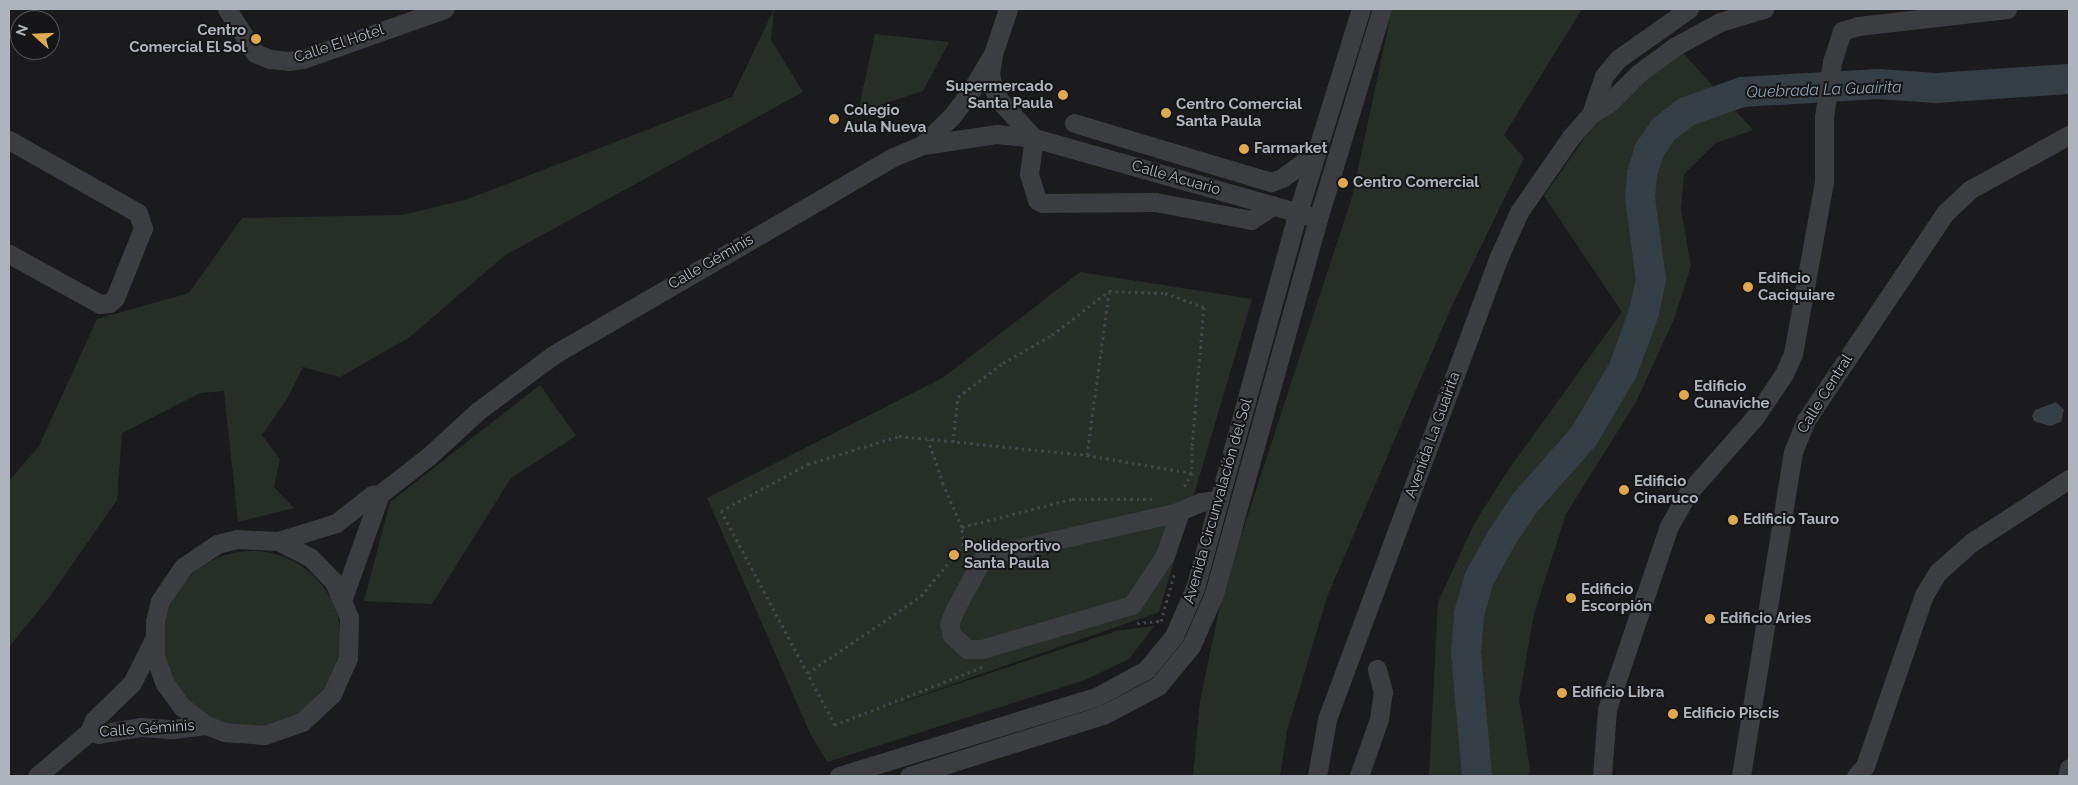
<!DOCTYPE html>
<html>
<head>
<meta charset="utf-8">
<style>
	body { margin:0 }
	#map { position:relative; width:2078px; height:785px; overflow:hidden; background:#1b1b1d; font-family:Raleway,sans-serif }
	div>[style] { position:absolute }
	.green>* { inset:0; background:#272e28 }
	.round { border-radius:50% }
	.water>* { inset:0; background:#363e45 }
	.river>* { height:30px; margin:-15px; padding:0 15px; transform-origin:15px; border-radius:15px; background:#363e45 }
	.path>* { height:3px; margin-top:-1.5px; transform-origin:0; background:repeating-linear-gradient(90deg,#424448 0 2.5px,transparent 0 6.5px) }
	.minor>* { height:19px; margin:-9.5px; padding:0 9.5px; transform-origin:9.5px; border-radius:9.5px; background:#3c3d41 }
	.dots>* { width:14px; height:14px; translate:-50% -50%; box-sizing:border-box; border:2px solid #161618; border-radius:50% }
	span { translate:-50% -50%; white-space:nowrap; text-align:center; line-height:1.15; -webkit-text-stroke:4px #161618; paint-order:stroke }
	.poi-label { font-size:15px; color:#afb3bb; font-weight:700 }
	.right { translate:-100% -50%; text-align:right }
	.left { translate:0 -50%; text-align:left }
	.street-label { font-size:15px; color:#afb3bb }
	.water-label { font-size:16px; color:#8aa1b1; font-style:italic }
	.frame { position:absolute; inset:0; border:10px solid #afb3bb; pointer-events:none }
	.north { position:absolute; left:10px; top:10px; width:50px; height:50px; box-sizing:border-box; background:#161618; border:1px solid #535559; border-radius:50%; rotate:290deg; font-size:14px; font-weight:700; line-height:20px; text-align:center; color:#afb3bb }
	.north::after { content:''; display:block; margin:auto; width:18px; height:22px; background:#dea951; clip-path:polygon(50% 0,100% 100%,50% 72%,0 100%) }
</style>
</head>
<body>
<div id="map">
	<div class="green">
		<i style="clip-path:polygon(774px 9px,771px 40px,803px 92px,504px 256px,410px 337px,340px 377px,303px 367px,287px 399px,262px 435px,280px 459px,274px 487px,294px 508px,238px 522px,224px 391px,200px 393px,122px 433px,117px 500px,51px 595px,9px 647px,9px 481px,39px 446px,97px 319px,189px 293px,242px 218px,402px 215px,465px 200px,732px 97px)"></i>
		<i style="clip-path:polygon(1392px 9px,1582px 9px,1504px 135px,1524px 158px,1451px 308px,1327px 597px,1287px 731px,1280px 776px,1193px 776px,1200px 701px,1223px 591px,1352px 197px)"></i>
		<i style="clip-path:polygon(875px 34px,949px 42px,923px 91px,858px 112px)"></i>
		<i style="clip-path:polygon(1675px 44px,1753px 130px,1716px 143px,1684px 174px,1681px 210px,1691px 266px,1674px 319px,1636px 402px,1566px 514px,1534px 614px,1519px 699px,1530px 769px,1528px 776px,1429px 776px,1438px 602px,1474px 524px,1509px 469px,1622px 312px,1544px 196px,1606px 107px)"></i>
		<i style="clip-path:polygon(1080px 272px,1252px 299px,1159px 612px,870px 713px,1116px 631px,1154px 626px,1129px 659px,1085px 680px,827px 762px,810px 733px,707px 498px,944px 377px)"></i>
		<i style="clip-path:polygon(540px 385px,576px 436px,511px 478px,432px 604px,364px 601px,390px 502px)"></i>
		<i class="round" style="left:163px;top:551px;width:178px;height:178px"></i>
	</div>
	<div class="water">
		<i style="clip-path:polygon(2056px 402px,2064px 410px,2061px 422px,2050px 426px,2034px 421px,2032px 416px,2035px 410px)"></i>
	</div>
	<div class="river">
		<i style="left:1477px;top:776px;width:124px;rotate:-95.1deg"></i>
		<i style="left:1466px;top:652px;width:38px;rotate:-85deg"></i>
		<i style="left:1469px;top:614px;width:36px;rotate:-74deg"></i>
		<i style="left:1479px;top:579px;width:46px;rotate:-61.2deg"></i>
		<i style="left:1501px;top:539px;width:43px;rotate:-56.3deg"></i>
		<i style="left:1525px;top:503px;width:89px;rotate:-48.6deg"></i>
		<i style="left:1584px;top:436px;width:77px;rotate:-59.4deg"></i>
		<i style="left:1623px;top:370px;width:62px;rotate:-70.1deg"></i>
		<i style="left:1644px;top:312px;width:33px;rotate:-78deg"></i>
		<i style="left:1651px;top:280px;width:83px;rotate:-97.6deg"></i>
		<i style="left:1640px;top:198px;width:24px;rotate:-85deg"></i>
		<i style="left:1642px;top:174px;width:24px;rotate:-73deg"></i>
		<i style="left:1649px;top:151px;width:25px;rotate:-56deg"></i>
		<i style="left:1663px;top:130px;width:29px;rotate:-38deg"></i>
		<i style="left:1686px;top:112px;width:59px;rotate:-19.7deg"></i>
		<i style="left:1742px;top:92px;width:136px;rotate:-3.4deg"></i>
		<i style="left:1878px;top:84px;width:58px;rotate:3.9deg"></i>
		<i style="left:1936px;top:88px;width:133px;rotate:-3.9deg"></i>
	</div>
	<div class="path">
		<i style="left:953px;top:442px;width:45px;rotate:-83.7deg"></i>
		<i style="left:958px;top:397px;width:56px;rotate:-37.1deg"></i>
		<i style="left:1003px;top:363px;width:56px;rotate:-29.7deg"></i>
		<i style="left:1052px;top:335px;width:72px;rotate:-37.7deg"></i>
		<i style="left:1109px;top:291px;width:56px;rotate:2deg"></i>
		<i style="left:1165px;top:293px;width:41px;rotate:19.7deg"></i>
		<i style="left:1204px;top:307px;width:141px;rotate:94.9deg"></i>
		<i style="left:1192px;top:447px;width:26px;rotate:90deg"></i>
		<i style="left:1192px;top:473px;width:20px;rotate:120deg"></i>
		<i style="left:1087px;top:455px;width:164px;rotate:-82.3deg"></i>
		<i style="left:962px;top:527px;width:114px;rotate:-14.3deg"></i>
		<i style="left:1072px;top:499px;width:84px"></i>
		<i style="left:1137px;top:623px;width:24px;rotate:-5deg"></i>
		<i style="left:1161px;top:621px;width:48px;rotate:-74.2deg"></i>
		<i style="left:982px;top:667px;width:158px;rotate:158.5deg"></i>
		<i style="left:835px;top:725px;width:242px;rotate:-118deg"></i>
		<i style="left:721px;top:511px;width:99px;rotate:-28.4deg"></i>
		<i style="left:808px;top:464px;width:95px;rotate:-17.1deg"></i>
		<i style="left:899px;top:436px;width:189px;rotate:5.8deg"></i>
		<i style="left:1087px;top:455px;width:107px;rotate:9.7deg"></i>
		<i style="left:808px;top:673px;width:137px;rotate:-34.3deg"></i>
		<i style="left:921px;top:596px;width:66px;rotate:-50.5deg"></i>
		<i style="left:963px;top:545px;width:18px;rotate:-93deg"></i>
		<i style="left:962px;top:527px;width:47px;rotate:-113.8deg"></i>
		<i style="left:943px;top:484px;width:47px;rotate:-108.4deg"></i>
	</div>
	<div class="minor">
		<i style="left:227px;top:9px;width:52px;rotate:57.5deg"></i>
		<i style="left:255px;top:53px;width:16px;rotate:22deg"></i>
		<i style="left:270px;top:59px;width:18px;rotate:6deg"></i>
		<i style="left:288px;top:61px;width:15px;rotate:-8deg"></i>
		<i style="left:303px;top:59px;width:150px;rotate:-19.5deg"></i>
		<i style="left:993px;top:55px;width:19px;rotate:99deg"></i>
		<i style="left:990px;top:74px;width:14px;rotate:78deg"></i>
		<i style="left:993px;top:88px;width:13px;rotate:63deg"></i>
		<i style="left:999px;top:100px;width:52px;rotate:47.4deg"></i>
		<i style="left:1034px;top:138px;width:36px;rotate:98deg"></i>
		<i style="left:1029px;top:174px;width:27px;rotate:73deg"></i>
		<i style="left:1037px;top:200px;width:6px;rotate:31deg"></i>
		<i style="left:1042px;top:203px;width:113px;rotate:-0.5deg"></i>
		<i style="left:1155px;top:202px;width:98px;rotate:10.6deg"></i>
		<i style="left:1251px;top:220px;width:27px;rotate:-33deg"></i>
		<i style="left:1591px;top:114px;width:40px;rotate:-71.1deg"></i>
		<i style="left:1604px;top:76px;width:22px;rotate:-51deg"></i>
		<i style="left:1618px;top:59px;width:87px;rotate:-35.2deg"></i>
		<i style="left:1074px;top:123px;width:206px;rotate:16.7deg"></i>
		<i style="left:1271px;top:182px;width:12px;rotate:-20deg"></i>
		<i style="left:1282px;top:178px;width:44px;rotate:-36.6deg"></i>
		<i style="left:9px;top:140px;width:148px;rotate:29.5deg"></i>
		<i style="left:138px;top:213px;width:16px;rotate:72deg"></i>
		<i style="left:143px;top:228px;width:75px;rotate:111.8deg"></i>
		<i style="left:115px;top:298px;width:8px;rotate:140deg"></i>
		<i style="left:109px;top:303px;width:9px;rotate:174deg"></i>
		<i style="left:100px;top:304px;width:104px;rotate:-151.2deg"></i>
		<i style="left:923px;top:145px;width:75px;rotate:-8.5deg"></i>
		<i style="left:997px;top:134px;width:37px;rotate:6deg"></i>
		<i style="left:1034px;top:138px;width:286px;rotate:15.8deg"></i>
		<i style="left:1180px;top:512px;width:46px;rotate:109.2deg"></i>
		<i style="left:1165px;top:555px;width:60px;rotate:123.4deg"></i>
		<i style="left:1132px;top:605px;width:156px;rotate:163.7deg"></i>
		<i style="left:982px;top:649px;width:15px;rotate:180deg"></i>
		<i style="left:967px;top:649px;width:21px;rotate:-137deg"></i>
		<i style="left:952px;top:635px;width:11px;rotate:-105deg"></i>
		<i style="left:949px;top:624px;width:16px;rotate:-68deg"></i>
		<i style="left:955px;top:609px;width:60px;rotate:-61.3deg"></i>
		<i style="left:984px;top:556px;width:196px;rotate:-12.7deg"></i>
		<i style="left:1175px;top:513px;width:28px;rotate:-23deg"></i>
		<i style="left:1201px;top:502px;width:17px;rotate:-7deg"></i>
		<i style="left:278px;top:541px;width:36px;rotate:27deg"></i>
		<i style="left:310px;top:557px;width:35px;rotate:46deg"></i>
		<i style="left:334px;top:582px;width:38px;rotate:67deg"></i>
		<i style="left:349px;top:617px;width:41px;rotate:91.4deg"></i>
		<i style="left:348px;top:658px;width:39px;rotate:114deg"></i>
		<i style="left:332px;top:694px;width:41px;rotate:137deg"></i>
		<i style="left:302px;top:722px;width:39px;rotate:161deg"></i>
		<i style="left:265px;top:735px;width:41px;rotate:-175.8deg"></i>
		<i style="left:224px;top:732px;width:19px;rotate:-159deg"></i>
		<i style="left:206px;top:725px;width:30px;rotate:-143deg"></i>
		<i style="left:182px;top:707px;width:29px;rotate:-126deg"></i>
		<i style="left:165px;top:684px;width:30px;rotate:-110deg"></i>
		<i style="left:155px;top:656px;width:35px;rotate:-90deg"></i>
		<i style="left:155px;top:621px;width:21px;rotate:-76deg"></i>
		<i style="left:160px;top:601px;width:41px;rotate:-55.9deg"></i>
		<i style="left:183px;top:567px;width:41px;rotate:-34.1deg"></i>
		<i style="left:217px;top:544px;width:21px;rotate:-14deg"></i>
		<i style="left:237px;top:539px;width:41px;rotate:2.8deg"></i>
		<i style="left:278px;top:541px;width:61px;rotate:-17.2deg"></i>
		<i style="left:336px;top:523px;width:46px;rotate:-37.9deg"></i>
		<i style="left:372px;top:495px;width:8px;rotate:-7deg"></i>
		<i style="left:380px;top:494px;width:62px;rotate:-37.8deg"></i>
		<i style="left:429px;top:456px;width:67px;rotate:-42.6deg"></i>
		<i style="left:478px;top:411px;width:94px;rotate:-36.7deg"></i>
		<i style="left:553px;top:355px;width:393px;rotate:-30.2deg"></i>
		<i style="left:893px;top:157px;width:31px;rotate:-22deg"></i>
		<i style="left:922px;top:145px;width:42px;rotate:-44deg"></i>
		<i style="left:952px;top:116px;width:34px;rotate:-53deg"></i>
		<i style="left:972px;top:89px;width:41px;rotate:-59deg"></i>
		<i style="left:993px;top:54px;width:47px;rotate:-71.6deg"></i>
		<i style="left:343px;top:598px;width:110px;rotate:-70.4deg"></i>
		<i style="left:89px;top:732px;width:10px;rotate:11deg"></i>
		<i style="left:99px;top:734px;width:43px;rotate:-9.5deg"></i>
		<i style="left:141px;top:727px;width:32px;rotate:4deg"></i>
		<i style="left:173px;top:729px;width:33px;rotate:-7deg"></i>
		<i style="left:37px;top:776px;width:68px;rotate:-40.2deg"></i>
		<i style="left:89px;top:732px;width:13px;rotate:-67deg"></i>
		<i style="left:94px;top:720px;width:53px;rotate:-44.2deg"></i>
		<i style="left:132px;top:683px;width:47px;rotate:-63.4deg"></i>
		<i style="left:839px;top:776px;width:269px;rotate:-17.1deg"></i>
		<i style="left:1096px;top:697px;width:57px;rotate:-28.4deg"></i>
		<i style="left:1146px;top:670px;width:44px;rotate:-50.5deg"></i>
		<i style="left:1174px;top:636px;width:52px;rotate:-66.4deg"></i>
		<i style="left:1195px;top:588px;width:390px;rotate:-74.7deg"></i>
		<i style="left:1298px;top:212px;width:213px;rotate:-72.8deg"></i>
		<i style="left:909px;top:776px;width:203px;rotate:-17.5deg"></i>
		<i style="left:1103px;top:715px;width:62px;rotate:-27.8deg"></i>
		<i style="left:1158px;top:686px;width:52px;rotate:-50.5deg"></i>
		<i style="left:1191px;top:646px;width:57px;rotate:-66.1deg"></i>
		<i style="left:1214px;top:594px;width:389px;rotate:-74.5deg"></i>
		<i style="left:1318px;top:219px;width:220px;rotate:-73.1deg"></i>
		<i style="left:1317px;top:776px;width:58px;rotate:-80deg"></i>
		<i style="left:1327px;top:719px;width:491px;rotate:-69.6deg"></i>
		<i style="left:1498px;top:259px;width:51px;rotate:-65.9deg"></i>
		<i style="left:1519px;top:212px;width:91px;rotate:-55.3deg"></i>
		<i style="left:1571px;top:137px;width:30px;rotate:-49deg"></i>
		<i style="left:1591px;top:114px;width:21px;rotate:-31deg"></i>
		<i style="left:1609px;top:103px;width:42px;rotate:-45deg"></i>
		<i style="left:1639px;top:73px;width:44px;rotate:-36.6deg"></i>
		<i style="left:1674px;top:47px;width:52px;rotate:-28.5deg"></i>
		<i style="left:1720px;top:22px;width:46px;rotate:-16.5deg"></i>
		<i style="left:1359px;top:776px;width:60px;rotate:-70.7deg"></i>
		<i style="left:1379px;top:719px;width:27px;rotate:-82deg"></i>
		<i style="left:1383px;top:692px;width:24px;rotate:-105deg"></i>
		<i style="left:1602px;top:776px;width:67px;rotate:-85.7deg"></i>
		<i style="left:1607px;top:709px;width:193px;rotate:-71.3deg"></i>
		<i style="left:1669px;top:526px;width:38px;rotate:-60deg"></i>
		<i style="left:1688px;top:493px;width:101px;rotate:-48.6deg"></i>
		<i style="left:1755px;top:417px;width:52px;rotate:-56deg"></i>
		<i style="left:1784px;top:374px;width:22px;rotate:-66deg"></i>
		<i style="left:1793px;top:354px;width:175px;rotate:-79.8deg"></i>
		<i style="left:1824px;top:182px;width:65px;rotate:-90deg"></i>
		<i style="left:1824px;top:117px;width:56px;rotate:-81.7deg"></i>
		<i style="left:1832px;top:62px;width:33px;rotate:-72deg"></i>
		<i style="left:1842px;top:31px;width:17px;rotate:-17deg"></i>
		<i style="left:1858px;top:26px;width:150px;rotate:-6.5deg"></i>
		<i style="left:1741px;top:776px;width:328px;rotate:-80.9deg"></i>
		<i style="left:1793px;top:452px;width:35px;rotate:-68deg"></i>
		<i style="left:1806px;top:420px;width:251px;rotate:-56.1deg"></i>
		<i style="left:1946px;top:212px;width:34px;rotate:-43deg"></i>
		<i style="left:1971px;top:189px;width:112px;rotate:-28.9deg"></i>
		<i style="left:1856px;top:776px;width:13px;rotate:-48deg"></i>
		<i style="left:1865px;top:766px;width:181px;rotate:-71deg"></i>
		<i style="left:1924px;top:595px;width:27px;rotate:-59deg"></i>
		<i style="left:1938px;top:572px;width:45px;rotate:-41.4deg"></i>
		<i style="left:1972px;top:542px;width:116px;rotate:-33deg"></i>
		<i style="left:2067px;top:776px;width:8px;rotate:-76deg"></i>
	</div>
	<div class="dots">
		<i style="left:256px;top:39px;background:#dea951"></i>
		<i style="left:1063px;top:95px;background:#dea951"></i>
		<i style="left:1166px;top:113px;background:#dea951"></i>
		<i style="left:834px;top:119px;background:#dea951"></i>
		<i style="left:1244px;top:149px;background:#dea951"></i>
		<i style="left:1343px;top:183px;background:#dea951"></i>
		<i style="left:1748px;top:287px;background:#dea951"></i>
		<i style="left:1684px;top:395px;background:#dea951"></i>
		<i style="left:1624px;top:490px;background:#dea951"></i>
		<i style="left:1733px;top:520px;background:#dea951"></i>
		<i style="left:954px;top:555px;background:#dea951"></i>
		<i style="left:1571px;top:598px;background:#dea951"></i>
		<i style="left:1710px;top:619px;background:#dea951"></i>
		<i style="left:1562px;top:693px;background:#dea951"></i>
		<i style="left:1673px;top:714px;background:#dea951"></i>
	</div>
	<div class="poi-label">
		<span class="right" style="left:246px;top:39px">Centro<br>Comercial El Sol</span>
		<span class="right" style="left:1053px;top:95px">Supermercado<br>Santa Paula</span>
		<span class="left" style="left:1176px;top:113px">Centro Comercial<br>Santa Paula</span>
		<span class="left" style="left:844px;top:119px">Colegio<br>Aula Nueva</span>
		<span class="left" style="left:1254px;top:149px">Farmarket</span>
		<span class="left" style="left:1353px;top:183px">Centro Comercial</span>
		<span class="left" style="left:1758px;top:287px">Edificio<br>Caciquiare</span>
		<span class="left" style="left:1694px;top:395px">Edificio<br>Cunaviche</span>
		<span class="left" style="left:1634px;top:490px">Edificio<br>Cinaruco</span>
		<span class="left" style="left:1743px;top:520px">Edificio Tauro</span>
		<span class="left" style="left:964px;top:555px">Polideportivo<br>Santa Paula</span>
		<span class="left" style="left:1581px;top:598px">Edificio<br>Escorpión</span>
		<span class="left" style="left:1720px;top:619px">Edificio Aries</span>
		<span class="left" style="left:1572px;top:693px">Edificio Libra</span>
		<span class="left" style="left:1683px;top:714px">Edificio Piscis</span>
	</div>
	<div class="street-label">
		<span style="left:339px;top:44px;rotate:-18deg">Calle El Hotel</span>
		<span style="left:1176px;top:178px;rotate:16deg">Calle Acuario</span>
		<span style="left:711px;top:262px;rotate:-30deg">Calle Géminis</span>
		<span style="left:1825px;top:394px;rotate:-58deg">Calle Central</span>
		<span style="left:1433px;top:435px;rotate:-70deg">Avenida La Guairita</span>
		<span style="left:1218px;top:501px;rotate:-74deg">Avenida Circunvalación del Sol</span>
		<span style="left:147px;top:729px;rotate:-4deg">Calle Géminis</span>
	</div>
	<div class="water-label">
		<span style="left:1824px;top:90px;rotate:-2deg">Quebrada La Guairita</span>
	</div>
	<div class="frame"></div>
	<div class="north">N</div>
</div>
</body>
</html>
